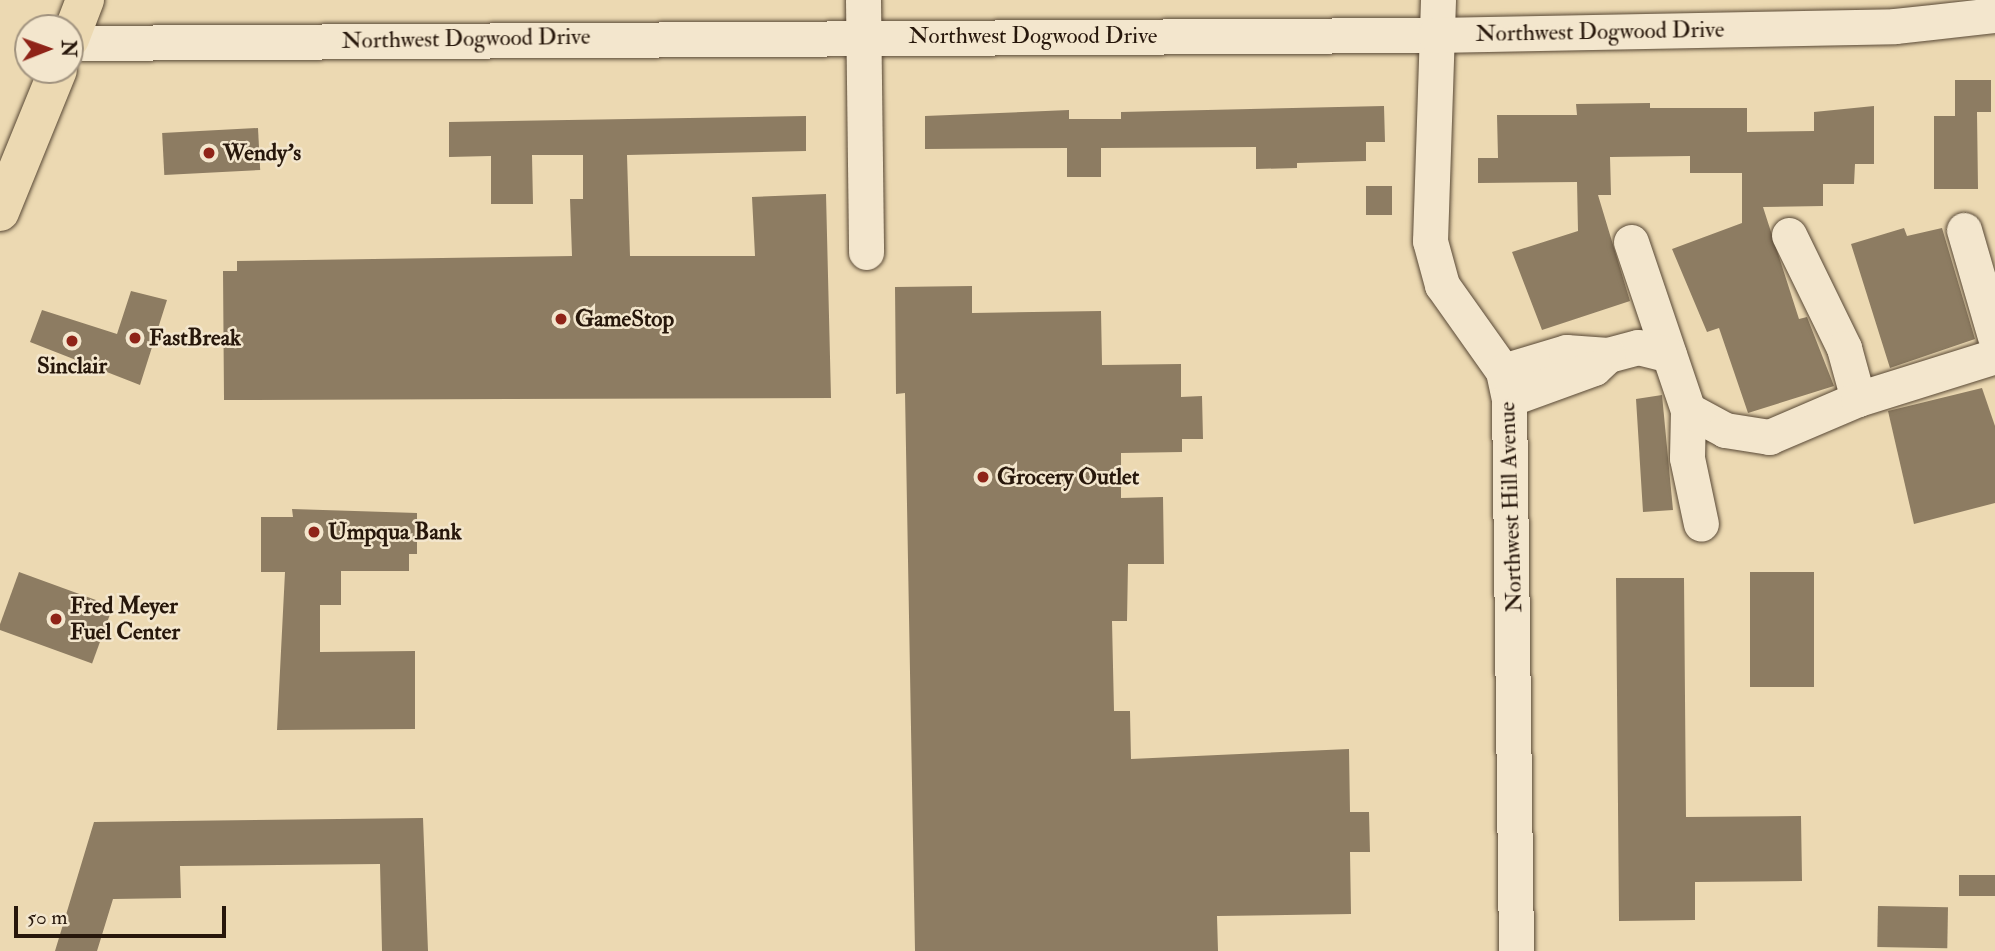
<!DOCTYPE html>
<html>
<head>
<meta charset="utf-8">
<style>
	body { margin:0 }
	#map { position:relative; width:1995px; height:951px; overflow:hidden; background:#ecd9b2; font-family:"IM FELL Double Pica",serif }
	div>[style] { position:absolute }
	.building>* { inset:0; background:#8d7c62; transform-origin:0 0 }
	.roads { filter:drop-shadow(0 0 2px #584835) drop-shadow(0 0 2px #584835) }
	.minor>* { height:35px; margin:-17.5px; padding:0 17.5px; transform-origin:17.5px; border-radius:17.5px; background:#f3e6cd }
	.major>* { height:38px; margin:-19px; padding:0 19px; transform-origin:19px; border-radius:19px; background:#ecd9b2 }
	.dots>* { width:19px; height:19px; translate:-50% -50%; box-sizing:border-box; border:4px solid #f3e6cd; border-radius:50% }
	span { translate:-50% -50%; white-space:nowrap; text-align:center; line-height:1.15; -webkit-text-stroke:5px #f3e6cd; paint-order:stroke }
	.street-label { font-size:23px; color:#27170b }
	.poi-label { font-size:23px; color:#27170b; font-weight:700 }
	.left { translate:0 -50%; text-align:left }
	.north { position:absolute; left:14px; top:14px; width:70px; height:70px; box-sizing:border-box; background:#f3e6cd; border:2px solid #a1937f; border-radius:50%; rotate:89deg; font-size:19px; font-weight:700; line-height:28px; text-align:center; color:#27170b }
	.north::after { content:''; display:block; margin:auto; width:24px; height:32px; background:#8f2418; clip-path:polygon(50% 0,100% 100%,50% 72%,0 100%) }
	.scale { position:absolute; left:14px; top:906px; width:212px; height:32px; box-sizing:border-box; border:4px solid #27170b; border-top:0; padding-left:9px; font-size:21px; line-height:24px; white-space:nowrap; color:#27170b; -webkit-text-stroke:5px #f3e6cd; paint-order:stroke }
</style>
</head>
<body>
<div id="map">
	<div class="building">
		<i style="clip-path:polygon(1955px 80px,1991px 80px,1991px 112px,1977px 112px,1978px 189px,1934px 189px,1934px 116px,1955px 116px)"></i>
		<i style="clip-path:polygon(1650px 103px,1650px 108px,1747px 108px,1747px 132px,1814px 131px,1814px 112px,1874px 106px,1874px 164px,1855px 164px,1854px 184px,1823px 184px,1823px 206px,1763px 207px,1799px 319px,1807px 317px,1834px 386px,1748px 413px,1719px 328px,1707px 332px,1672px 249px,1742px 223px,1742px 173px,1690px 173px,1690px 156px,1610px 157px,1611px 195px,1598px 195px,1630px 301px,1542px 330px,1512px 252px,1578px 231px,1577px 182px,1478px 183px,1478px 158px,1498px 158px,1497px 115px,1577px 115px,1576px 104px)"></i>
		<i style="clip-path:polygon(1384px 106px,1385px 142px,1366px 142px,1366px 161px,1297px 163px,1297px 168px,1256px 169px,1256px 147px,1101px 148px,1101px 177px,1067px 177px,1067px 148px,925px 149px,925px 116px,1069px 110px,1069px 119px,1121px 119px,1121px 112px)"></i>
		<i style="clip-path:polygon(806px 116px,806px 151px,627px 155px,630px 256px,755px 256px,752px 197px,826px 194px,831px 398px,224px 400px,223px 271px,237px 271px,237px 261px,572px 256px,570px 199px,583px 199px,583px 155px,532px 155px,533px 204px,491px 204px,491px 156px,449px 157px,449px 122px)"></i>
		<i style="left:258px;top:128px;width:42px;height:96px;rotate:87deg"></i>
		<i style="left:1366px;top:186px;width:26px;height:29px"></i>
		<i style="clip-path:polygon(1904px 228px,1907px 236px,1942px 228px,1975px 339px,1890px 368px,1851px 244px)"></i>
		<i style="clip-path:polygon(972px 286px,972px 313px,1101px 311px,1102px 365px,1181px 364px,1181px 397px,1202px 396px,1203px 439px,1182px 439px,1182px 452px,1121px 453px,1121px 498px,1163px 497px,1164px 564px,1128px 564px,1127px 621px,1112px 621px,1114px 711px,1130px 711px,1131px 759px,1349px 749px,1350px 812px,1369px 812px,1370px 852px,1350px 852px,1351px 914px,1217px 916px,1218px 951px,915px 951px,905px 393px,896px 394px,895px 287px)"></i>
		<i style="clip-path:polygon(131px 291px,167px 300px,140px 385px,30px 342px,42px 310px,117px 334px)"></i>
		<i style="clip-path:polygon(1982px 388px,1995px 426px,1995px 503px,1914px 524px,1888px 411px)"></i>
		<i style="clip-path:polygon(1662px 395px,1673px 510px,1643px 512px,1636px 399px)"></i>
		<i style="clip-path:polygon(292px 509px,417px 513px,417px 554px,409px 554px,409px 571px,341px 571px,341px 605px,320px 605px,320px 652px,415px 651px,415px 729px,277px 730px,285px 572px,261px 572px,261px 517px,293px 517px)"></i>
		<i style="left:19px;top:572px;width:100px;height:61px;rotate:20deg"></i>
		<i style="left:1814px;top:572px;width:115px;height:64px;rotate:90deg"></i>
		<i style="clip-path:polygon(1616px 578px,1684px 578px,1686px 817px,1801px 816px,1802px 881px,1695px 882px,1695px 920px,1619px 921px)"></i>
		<i style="clip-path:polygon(423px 818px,428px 951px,382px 951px,380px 864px,180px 866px,181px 898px,113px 899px,97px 951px,55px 951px,94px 822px)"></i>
		<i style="left:1995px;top:875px;width:21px;height:36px;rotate:90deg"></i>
		<i style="left:1878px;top:906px;width:70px;height:41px;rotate:1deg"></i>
	</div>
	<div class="roads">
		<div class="minor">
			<i style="left:863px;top:0;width:252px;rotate:89.3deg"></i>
			<i style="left:1438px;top:0;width:241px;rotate:91.9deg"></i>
			<i style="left:1430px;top:241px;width:46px;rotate:74.7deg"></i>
			<i style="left:1442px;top:285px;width:105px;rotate:54.7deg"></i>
			<i style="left:1503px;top:371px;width:29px;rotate:78deg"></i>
			<i style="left:1509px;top:399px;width:552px;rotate:89.27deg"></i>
			<i style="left:70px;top:43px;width:1365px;rotate:-0.34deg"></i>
			<i style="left:1435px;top:35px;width:460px;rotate:-1.1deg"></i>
			<i style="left:1895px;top:26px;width:101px;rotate:-6.3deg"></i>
			<i style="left:1964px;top:230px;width:111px;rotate:73.8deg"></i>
			<i style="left:1789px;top:235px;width:126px;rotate:64deg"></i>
			<i style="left:1844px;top:348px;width:53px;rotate:74.6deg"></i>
			<i style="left:1631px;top:242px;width:177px;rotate:71.3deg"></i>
			<i style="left:1688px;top:410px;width:48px;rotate:91.2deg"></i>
			<i style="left:1687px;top:458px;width:67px;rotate:78deg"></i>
			<i style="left:1608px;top:355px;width:31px;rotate:-15deg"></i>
			<i style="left:1638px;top:347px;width:32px;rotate:14deg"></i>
			<i style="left:1503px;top:371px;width:66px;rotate:-16.8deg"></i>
			<i style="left:1566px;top:352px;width:42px;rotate:4.1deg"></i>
			<i style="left:1608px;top:355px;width:19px;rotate:137deg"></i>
			<i style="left:1594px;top:368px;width:90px;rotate:160deg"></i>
			<i style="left:1688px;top:410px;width:42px;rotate:28.4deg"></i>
			<i style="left:1725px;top:430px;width:45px;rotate:9deg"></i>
			<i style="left:1769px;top:437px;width:97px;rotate:-23.1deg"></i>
			<i style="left:1858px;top:399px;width:144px;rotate:-17.4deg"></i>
		</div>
		<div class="major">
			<i style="left:70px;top:39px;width:42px;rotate:-69deg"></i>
			<i style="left:0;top:212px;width:153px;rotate:-67.8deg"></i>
		</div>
	</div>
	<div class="dots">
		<i style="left:209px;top:153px;background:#8f2418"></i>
		<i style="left:561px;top:319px;background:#8f2418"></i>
		<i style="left:135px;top:338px;background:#8f2418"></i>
		<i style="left:72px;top:341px;background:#8f2418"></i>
		<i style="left:983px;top:477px;background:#8f2418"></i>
		<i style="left:314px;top:532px;background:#8f2418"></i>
		<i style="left:56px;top:619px;background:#8f2418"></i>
	</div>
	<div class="street-label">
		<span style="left:1600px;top:32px;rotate:-1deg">Northwest Dogwood Drive</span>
		<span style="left:1033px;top:36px">Northwest Dogwood Drive</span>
		<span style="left:466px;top:39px;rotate:-1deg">Northwest Dogwood Drive</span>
		<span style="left:1511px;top:507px;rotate:-92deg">Northwest Hill Avenue</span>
	</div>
	<div class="poi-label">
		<span class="left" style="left:223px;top:153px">Wendy's</span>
		<span class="left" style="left:575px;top:319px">GameStop</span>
		<span class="left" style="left:149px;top:338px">FastBreak</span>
		<span style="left:72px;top:366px">Sinclair</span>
		<span class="left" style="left:997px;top:477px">Grocery Outlet</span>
		<span class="left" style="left:328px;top:532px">Umpqua Bank</span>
		<span class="left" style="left:70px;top:619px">Fred Meyer<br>Fuel Center</span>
	</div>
	<div class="north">N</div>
	<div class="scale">50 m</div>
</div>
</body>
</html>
